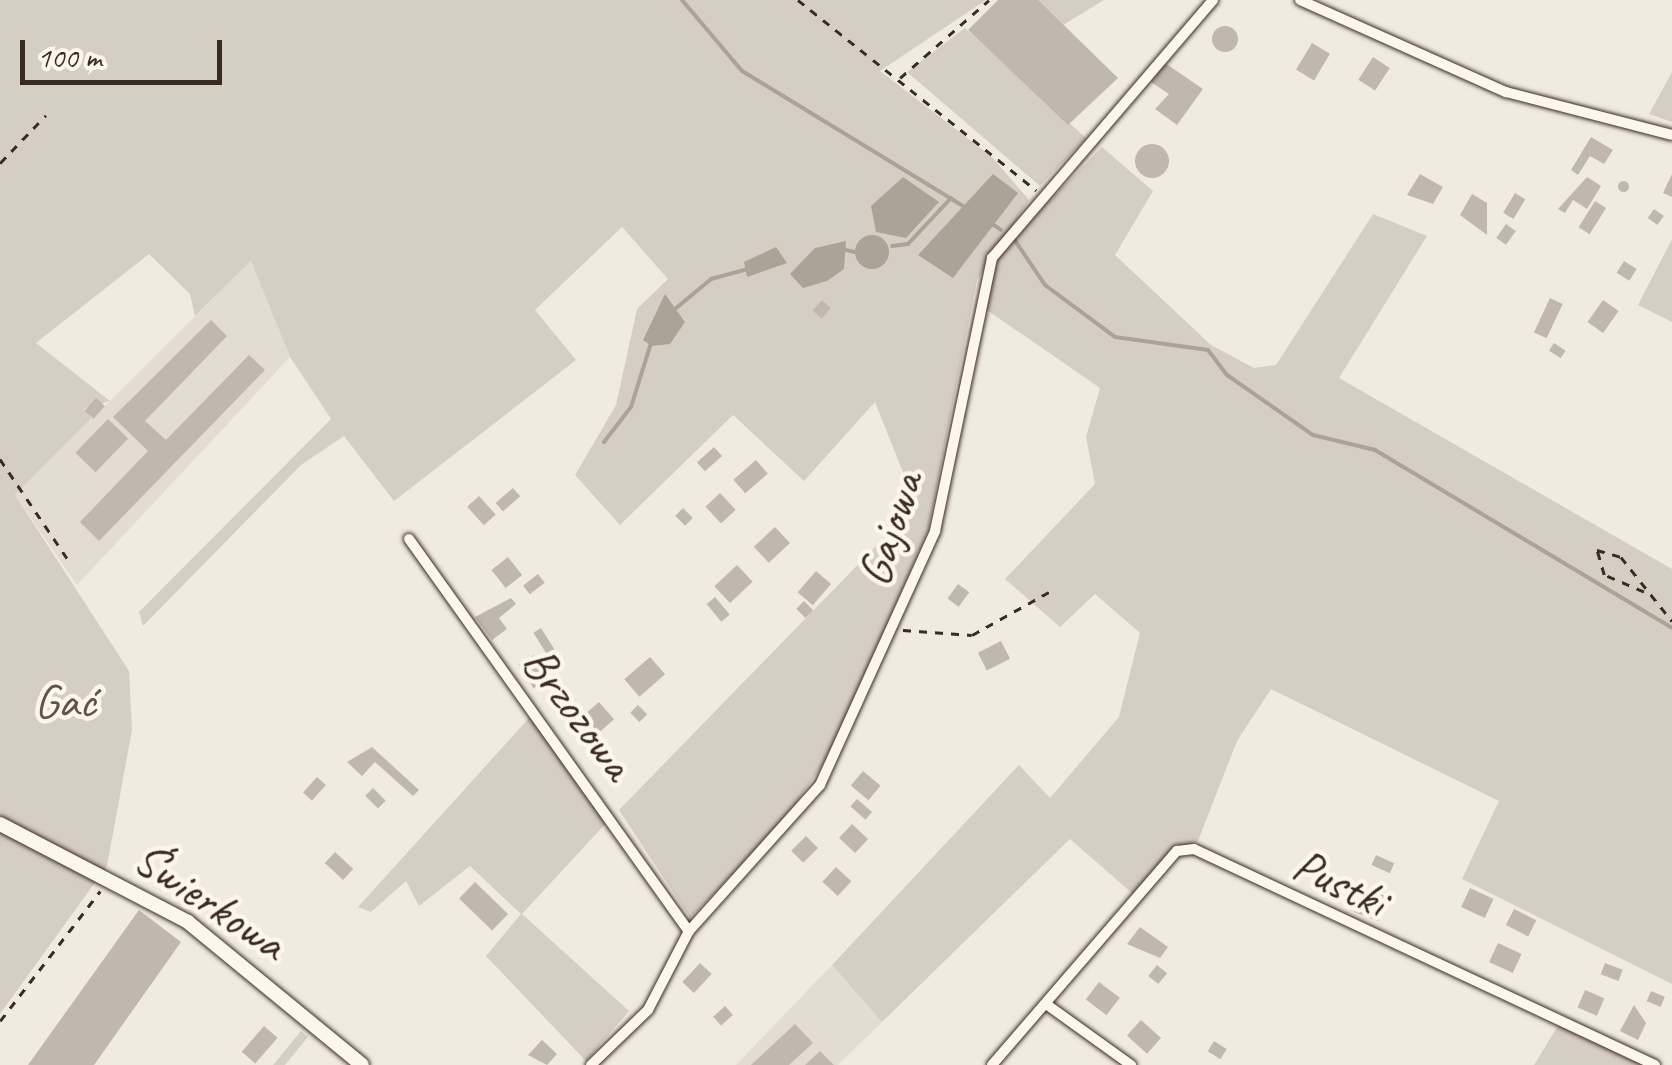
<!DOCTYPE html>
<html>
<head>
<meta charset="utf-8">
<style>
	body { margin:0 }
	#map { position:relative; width:1672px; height:1065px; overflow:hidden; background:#f0ebe0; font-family:Caveat,sans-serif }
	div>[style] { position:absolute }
	.built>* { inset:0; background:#e2dcd1 }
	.green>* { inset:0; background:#d5cec3 }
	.water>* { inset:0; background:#aca397 }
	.round { border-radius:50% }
	.stream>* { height:4px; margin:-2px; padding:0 2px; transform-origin:2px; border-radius:2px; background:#aca397 }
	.building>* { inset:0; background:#c0b8ad; transform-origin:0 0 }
	.path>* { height:2.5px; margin-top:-1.25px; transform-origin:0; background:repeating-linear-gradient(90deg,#3b2a1e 0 8px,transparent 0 16px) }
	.roads { filter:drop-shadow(0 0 2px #3b2a1e) drop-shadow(0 0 2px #3b2a1e) }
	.minor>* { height:10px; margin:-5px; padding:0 5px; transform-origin:5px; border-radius:5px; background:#fbf7ec }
	.tertiary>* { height:14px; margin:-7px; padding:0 7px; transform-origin:7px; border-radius:7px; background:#fbf7ec }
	span { translate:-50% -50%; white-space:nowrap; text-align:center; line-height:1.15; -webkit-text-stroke:9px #fbf7ec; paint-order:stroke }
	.street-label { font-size:48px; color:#3b2a1e }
	.park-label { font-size:48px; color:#625347 }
	.scale { position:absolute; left:20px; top:40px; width:202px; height:45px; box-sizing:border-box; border:5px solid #3b2a1e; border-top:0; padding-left:12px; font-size:30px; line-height:35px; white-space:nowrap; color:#3b2a1e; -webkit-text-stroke:8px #fbf7ec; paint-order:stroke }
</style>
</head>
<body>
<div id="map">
	<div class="built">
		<i style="clip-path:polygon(251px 261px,290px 357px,77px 585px,15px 495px)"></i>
		<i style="clip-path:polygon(832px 965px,882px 1022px,838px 1065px,736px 1065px)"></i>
	</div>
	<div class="green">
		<i style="clip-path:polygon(0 0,986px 0,880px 71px,992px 157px,1029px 200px,977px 280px,928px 531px,829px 756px,778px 828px,690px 918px,619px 810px,916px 505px,875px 402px,804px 481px,733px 415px,620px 525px,575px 475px,616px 405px,637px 309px,668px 279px,622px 227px,535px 310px,576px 360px,394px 501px,344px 436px,301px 465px,143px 626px,139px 612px,331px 419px,290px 357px,251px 261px,195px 316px,190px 294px,149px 254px,36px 343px,110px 401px,84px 409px,92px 418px,15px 495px,129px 671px,132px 730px,107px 866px,0 1014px)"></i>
		<i style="clip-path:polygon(1004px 0,1104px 0,1042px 38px)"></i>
		<i style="clip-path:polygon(965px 28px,1086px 138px,1040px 186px,907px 72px)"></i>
		<i style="clip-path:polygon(1672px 72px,1672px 122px,1649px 114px)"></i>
		<i style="clip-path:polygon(1102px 147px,1153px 191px,1115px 255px,1211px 345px,1254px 368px,1276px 365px,1373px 214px,1427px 236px,1339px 378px,1672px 569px,1672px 984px,1462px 879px,1499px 801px,1271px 689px,1237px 741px,1198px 841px,1169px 854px,1133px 894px,1070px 839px,882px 1022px,832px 965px,1019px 765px,1050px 798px,1119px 717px,1140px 633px,1095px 594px,1060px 627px,1005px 579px,1095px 484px,1086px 437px,1100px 388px,981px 306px,1002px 249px)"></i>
		<i style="clip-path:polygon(1672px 239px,1672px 322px,1638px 305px)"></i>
		<i style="clip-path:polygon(530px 717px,608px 821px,522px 914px,629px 1011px,586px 1061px,486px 956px,521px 914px,470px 866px,419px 906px,406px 881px,371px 912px,358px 907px)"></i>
		<i style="clip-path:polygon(1559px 1024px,1642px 1065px,1534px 1065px)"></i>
		<i style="clip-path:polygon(301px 1031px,308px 1037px,285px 1065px,273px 1065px)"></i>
	</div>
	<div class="water">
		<i style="clip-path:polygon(993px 174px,1018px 193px,953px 278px,918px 255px)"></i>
		<i style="clip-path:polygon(903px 177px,939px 202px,906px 238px,876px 232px,871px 206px)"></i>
		<i class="round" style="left:855px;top:235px;width:34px;height:34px"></i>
		<i style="clip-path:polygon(846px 241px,844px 269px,827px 281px,803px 288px,790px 274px,815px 248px)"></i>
		<i style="clip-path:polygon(776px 247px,787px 263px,747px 277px,744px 262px)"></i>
		<i style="clip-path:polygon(665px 294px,685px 322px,670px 344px,652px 346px,643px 340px)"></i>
	</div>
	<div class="stream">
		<i style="left:682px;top:0;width:93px;rotate:49.8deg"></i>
		<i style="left:742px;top:71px;width:261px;rotate:31.4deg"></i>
		<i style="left:991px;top:223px;width:12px;rotate:35deg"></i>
		<i style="left:1014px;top:239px;width:55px;rotate:56deg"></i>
		<i style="left:1045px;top:285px;width:87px;rotate:36.6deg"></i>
		<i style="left:1115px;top:337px;width:94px;rotate:8deg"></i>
		<i style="left:1208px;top:350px;width:31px;rotate:53deg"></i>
		<i style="left:1227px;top:375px;width:105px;rotate:34.9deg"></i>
		<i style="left:1313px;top:435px;width:64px;rotate:13.6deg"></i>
		<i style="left:1375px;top:450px;width:346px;rotate:30.9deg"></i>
		<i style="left:892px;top:246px;width:16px;rotate:-7deg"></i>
		<i style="left:908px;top:244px;width:63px;rotate:-46.9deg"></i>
		<i style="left:846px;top:250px;width:9px;rotate:13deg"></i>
		<i style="left:675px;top:309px;width:47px;rotate:-39.8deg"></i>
		<i style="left:711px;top:279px;width:35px;rotate:-15deg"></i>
		<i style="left:604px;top:442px;width:44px;rotate:-52.4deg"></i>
		<i style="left:631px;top:407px;width:70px;rotate:-72.6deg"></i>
	</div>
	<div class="building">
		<i style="clip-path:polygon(998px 0,1038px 0,1118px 78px,1068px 125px,968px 30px)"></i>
		<i class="round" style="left:1212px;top:26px;width:26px;height:26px"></i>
		<i style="left:1312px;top:43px;width:21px;height:31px;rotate:31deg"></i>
		<i style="left:1373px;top:57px;width:20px;height:27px;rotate:33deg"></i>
		<i style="clip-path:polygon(1165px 63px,1203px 89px,1177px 125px,1155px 109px,1169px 94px,1151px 82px)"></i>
		<i style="clip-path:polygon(1591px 137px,1613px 150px,1604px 164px,1590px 156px,1578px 175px,1571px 170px)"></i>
		<i class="round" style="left:1135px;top:144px;width:34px;height:34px"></i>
		<i style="clip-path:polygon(1420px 174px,1443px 187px,1433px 204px,1407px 195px)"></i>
		<i style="clip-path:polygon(1672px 174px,1672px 197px,1663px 193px)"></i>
		<i style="clip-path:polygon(1587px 177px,1601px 186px,1587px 209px,1573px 200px,1565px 213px,1558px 209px)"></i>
		<i class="round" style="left:1617.5px;top:180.5px;width:11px;height:11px"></i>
		<i style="left:1515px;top:193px;width:12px;height:23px;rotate:31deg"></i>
		<i style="clip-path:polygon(1472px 194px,1487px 203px,1487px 235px,1460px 215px)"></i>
		<i style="left:1595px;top:201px;width:13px;height:31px;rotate:32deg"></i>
		<i style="left:1654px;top:209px;width:12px;height:11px;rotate:35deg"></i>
		<i style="left:1506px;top:224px;width:12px;height:17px;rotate:35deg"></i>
		<i style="left:1624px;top:261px;width:15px;height:14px;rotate:32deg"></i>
		<i style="left:1550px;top:298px;width:14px;height:38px;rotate:25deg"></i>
		<i style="left:822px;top:300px;width:12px;height:14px;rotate:42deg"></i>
		<i style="left:1603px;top:300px;width:19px;height:27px;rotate:35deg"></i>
		<i style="clip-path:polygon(211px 320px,227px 336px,145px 421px,166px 440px,249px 355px,265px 370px,99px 541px,80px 522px,148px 451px,113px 417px)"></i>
		<i style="left:1554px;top:343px;width:14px;height:9px;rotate:34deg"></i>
		<i style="left:96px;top:398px;width:12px;height:17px;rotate:42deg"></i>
		<i style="left:108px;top:419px;width:28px;height:47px;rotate:44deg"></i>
		<i style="left:714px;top:447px;width:12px;height:23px;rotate:48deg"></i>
		<i style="left:756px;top:460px;width:18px;height:30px;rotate:49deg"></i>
		<i style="left:513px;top:488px;width:11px;height:23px;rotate:49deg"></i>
		<i style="left:720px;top:493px;width:23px;height:20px;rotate:47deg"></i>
		<i style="left:479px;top:496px;width:25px;height:16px;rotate:48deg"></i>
		<i style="left:683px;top:508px;width:14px;height:11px;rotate:45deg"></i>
		<i style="left:775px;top:527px;width:22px;height:29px;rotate:47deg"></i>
		<i style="left:508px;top:557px;width:23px;height:21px;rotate:52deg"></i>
		<i style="left:737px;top:565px;width:23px;height:31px;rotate:47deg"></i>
		<i style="left:816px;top:571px;width:20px;height:28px;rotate:41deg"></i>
		<i style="left:538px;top:574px;width:11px;height:19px;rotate:52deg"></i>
		<i style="left:958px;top:584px;width:14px;height:18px;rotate:36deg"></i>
		<i style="left:715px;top:597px;width:23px;height:11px;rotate:50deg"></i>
		<i style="clip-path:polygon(511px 598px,516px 604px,499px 618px,507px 629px,492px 640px,475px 617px)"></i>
		<i style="left:804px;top:601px;width:13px;height:11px;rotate:45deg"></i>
		<i style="left:541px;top:628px;width:25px;height:9px;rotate:58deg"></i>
		<i style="left:1001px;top:641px;width:20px;height:26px;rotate:63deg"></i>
		<i style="left:534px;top:655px;width:28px;height:18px;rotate:58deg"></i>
		<i style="left:650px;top:657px;width:23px;height:34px;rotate:49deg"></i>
		<i style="left:599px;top:702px;width:23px;height:34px;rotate:49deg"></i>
		<i style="left:638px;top:705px;width:13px;height:11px;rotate:45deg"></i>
		<i style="clip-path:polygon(372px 747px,419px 790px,413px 796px,375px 762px,362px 776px,347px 762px)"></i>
		<i style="left:863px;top:771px;width:23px;height:19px;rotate:40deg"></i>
		<i style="left:317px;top:777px;width:12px;height:21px;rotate:42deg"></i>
		<i style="left:373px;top:788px;width:18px;height:11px;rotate:45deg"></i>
		<i style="left:857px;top:799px;width:20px;height:10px;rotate:41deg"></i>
		<i style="left:852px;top:824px;width:22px;height:19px;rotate:43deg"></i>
		<i style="left:806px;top:836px;width:17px;height:21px;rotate:45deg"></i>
		<i style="left:335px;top:852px;width:25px;height:15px;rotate:43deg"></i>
		<i style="left:1376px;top:855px;width:20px;height:11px;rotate:24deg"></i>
		<i style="left:836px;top:867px;width:21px;height:20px;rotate:43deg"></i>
		<i style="left:475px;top:882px;width:46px;height:23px;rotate:44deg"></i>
		<i style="left:1470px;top:888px;width:26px;height:21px;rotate:25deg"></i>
		<i style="clip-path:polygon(1380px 894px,1388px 897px,1378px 921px,1354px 912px,1361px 895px,1377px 902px)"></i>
		<i style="left:1514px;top:909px;width:25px;height:18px;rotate:27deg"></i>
		<i style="clip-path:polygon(139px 910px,181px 942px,94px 1065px,28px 1065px)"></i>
		<i style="clip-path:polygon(1140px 927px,1168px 947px,1160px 958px,1127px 944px)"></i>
		<i style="left:1498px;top:943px;width:26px;height:21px;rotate:25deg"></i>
		<i style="left:700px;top:963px;width:16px;height:26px;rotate:43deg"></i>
		<i style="left:1605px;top:963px;width:19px;height:12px;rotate:21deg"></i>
		<i style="left:1157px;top:965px;width:13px;height:14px;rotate:39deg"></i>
		<i style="left:1099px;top:982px;width:26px;height:22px;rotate:37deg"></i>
		<i style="left:1585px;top:990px;width:21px;height:19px;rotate:23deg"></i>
		<i style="left:1651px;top:991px;width:15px;height:11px;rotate:23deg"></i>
		<i style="clip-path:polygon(1634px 1005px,1646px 1023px,1638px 1040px,1620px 1031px)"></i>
		<i style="left:725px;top:1006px;width:12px;height:16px;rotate:48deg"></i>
		<i style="left:1141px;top:1020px;width:27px;height:21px;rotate:42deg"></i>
		<i style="clip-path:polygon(795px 1024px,813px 1043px,789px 1065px,751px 1065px)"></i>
		<i style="left:264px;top:1026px;width:18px;height:34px;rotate:41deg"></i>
		<i style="clip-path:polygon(542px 1040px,557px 1054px,547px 1065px,528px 1055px)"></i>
		<i style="left:1214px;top:1041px;width:15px;height:12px;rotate:32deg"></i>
		<i style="clip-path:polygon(820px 1051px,834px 1065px,805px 1065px)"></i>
	</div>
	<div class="path">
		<i style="left:798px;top:0;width:305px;rotate:38.6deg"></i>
		<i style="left:900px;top:78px;width:118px;rotate:-41.2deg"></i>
		<i style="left:0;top:163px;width:66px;rotate:-46.2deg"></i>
		<i style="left:0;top:459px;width:120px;rotate:55.9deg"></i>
		<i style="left:1644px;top:592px;width:43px;rotate:-157deg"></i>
		<i style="left:1604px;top:575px;width:26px;rotate:-106deg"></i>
		<i style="left:1597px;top:550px;width:25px;rotate:16deg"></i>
		<i style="left:1621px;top:557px;width:82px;rotate:51.4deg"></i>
		<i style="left:903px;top:630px;width:69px;rotate:4.1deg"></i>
		<i style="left:972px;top:635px;width:88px;rotate:-29.2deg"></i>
		<i style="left:0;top:1021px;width:164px;rotate:-52.4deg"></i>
	</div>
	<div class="roads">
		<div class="minor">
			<i style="left:1300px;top:0;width:226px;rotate:24.1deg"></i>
			<i style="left:1506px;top:92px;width:171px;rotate:14.5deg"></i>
			<i style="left:409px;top:539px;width:482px;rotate:54.5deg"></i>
			<i style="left:1046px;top:1004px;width:105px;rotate:35.7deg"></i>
			<i style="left:591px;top:1065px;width:79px;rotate:-44deg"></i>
			<i style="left:648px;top:1010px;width:89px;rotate:-62.6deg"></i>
			<i style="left:689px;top:931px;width:196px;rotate:-48.1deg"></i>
			<i style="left:820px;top:785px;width:279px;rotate:-65.6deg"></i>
			<i style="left:935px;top:531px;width:279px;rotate:-78.2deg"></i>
			<i style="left:992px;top:258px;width:340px;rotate:-49.4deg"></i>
			<i style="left:992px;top:1065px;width:283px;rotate:-49.2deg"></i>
			<i style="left:1177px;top:851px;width:17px;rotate:-7deg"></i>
			<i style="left:1194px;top:849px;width:509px;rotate:25.11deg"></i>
		</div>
		<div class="tertiary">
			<i style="left:0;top:824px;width:212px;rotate:27.5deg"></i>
			<i style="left:188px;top:922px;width:225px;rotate:39.4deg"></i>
		</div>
	</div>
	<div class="street-label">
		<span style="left:890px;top:529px;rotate:-72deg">Gajowa</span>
		<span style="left:578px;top:713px;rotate:53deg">Brzozowa</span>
		<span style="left:1340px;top:883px;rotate:26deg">Pustki</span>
		<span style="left:210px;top:901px;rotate:34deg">Świerkowa</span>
	</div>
	<div class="park-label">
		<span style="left:65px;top:702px">Gać</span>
	</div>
	<div class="scale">100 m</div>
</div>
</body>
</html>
